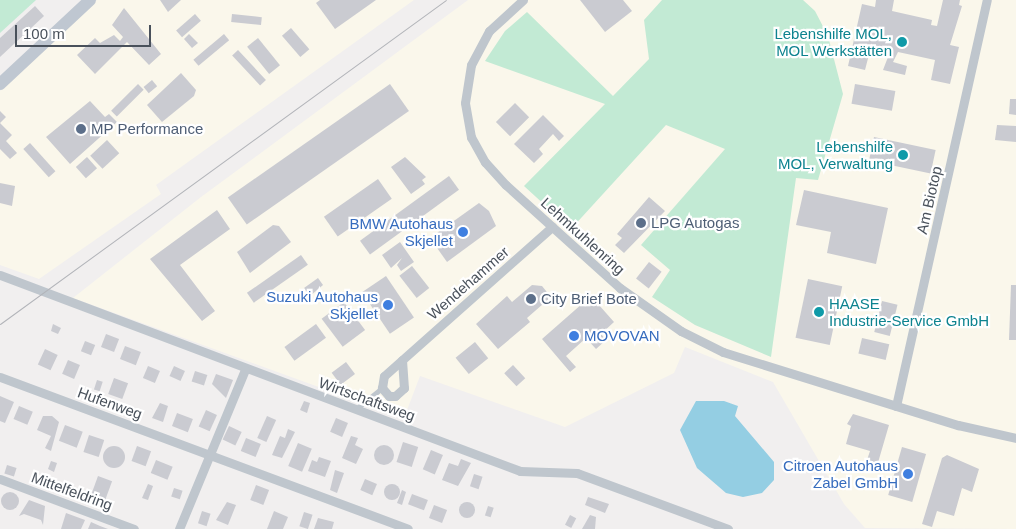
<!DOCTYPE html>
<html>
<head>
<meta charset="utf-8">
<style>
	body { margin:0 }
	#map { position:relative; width:1016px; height:529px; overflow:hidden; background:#f1efef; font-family:Arial,sans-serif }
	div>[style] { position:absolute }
	.commercial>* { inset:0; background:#faf7eb }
	.green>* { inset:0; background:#c2ead4 }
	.water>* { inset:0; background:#94cee3 }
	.building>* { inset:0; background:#cacbd1; transform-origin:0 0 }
	.round { border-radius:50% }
	.lane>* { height:4.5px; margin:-2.25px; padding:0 2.25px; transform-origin:2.25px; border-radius:2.25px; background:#bfc6cd }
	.street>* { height:9px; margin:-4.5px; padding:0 4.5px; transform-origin:4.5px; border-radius:4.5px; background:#bfc6cd }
	.secondary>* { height:12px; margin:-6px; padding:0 6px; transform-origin:6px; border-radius:6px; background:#bfc7d1 }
	.tram>* { height:1px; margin:-0.5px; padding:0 0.5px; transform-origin:0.5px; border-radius:0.5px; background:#b2b4b9 }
	.dots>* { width:14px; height:14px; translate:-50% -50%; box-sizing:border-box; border:2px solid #fff; border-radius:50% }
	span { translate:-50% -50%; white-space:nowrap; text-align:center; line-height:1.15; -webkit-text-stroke:4.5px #fff; paint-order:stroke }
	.culture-label { font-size:15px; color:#0d838f }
	.right { translate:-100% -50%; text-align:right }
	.left { translate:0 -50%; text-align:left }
	.service-label { font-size:15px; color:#4e5e75 }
	.street-label { font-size:15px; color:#49515b }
	.shop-label { font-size:15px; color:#366cbe }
	.scale { position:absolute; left:15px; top:25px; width:136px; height:22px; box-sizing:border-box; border:2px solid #49515b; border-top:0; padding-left:6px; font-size:15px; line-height:18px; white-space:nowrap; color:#49515b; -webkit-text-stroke:4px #fff; paint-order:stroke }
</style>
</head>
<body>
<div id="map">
	<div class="commercial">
		<i style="clip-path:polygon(97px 0,414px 0,156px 185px,161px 194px,39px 279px,0 265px,0 91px)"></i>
		<i style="clip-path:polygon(468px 0,1016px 0,1016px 529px,865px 528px,844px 504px,773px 382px,685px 347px,674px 373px,565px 427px,420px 376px,404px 418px,73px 298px,201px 197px)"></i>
	</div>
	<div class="green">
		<i style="clip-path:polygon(0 0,36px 0,0 33px)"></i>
		<i style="clip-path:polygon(662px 0,803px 0,815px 11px,828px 36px,843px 94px,818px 180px,796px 178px,771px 357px,695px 325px,652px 297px,670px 270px,641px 245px,725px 149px,666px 125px,571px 229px,524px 186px,605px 104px,485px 61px,505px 31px,527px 12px,613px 96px,649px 59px,644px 20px)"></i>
	</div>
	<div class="water">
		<i style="clip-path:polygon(696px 401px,724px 401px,738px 406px,735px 416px,774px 462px,774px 480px,762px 493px,743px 497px,726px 493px,697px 468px,680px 430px)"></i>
	</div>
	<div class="building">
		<i style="clip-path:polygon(160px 0,181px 0,168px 12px)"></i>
		<i style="clip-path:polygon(320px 0,376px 0,335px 29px,316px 3px)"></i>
		<i style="clip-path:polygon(580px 0,623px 0,632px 11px,605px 32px)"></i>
		<i style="clip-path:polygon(876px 0,894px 0,892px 11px,932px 20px,931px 25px,937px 26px,943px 0,960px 0,959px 5px,962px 6px,950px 45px,959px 47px,950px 84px,931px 80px,935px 60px,898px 52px,893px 62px,907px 66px,905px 75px,883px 70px,888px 57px,872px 53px,872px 43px,865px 70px,848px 66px,862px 4px,875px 7px)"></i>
		<i style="clip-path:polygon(35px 6px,44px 16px,0 57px,0 38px)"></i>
		<i style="clip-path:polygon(124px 8px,161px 54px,149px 65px,127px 42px,95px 74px,77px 55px,95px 38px,100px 43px,114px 35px,120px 41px,123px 37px,112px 25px)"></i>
		<i style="left:195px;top:14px;width:9px;height:25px;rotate:49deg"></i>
		<i style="left:232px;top:14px;width:30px;height:8px;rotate:6deg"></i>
		<i style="left:291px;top:28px;width:28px;height:12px;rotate:49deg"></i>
		<i style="clip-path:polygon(189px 34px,198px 43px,192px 48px,184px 39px)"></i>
		<i style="left:224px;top:34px;width:8px;height:40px;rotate:50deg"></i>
		<i style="left:258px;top:38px;width:35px;height:14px;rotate:51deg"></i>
		<i style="left:238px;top:50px;width:41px;height:8px;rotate:47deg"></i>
		<i style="clip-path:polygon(181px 73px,196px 90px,194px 96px,162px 122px,147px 105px)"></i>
		<i style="left:152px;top:80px;width:8px;height:11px;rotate:50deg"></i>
		<i style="left:138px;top:84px;width:8px;height:38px;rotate:45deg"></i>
		<i style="left:390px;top:84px;width:33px;height:198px;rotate:55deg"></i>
		<i style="left:855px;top:84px;width:41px;height:20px;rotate:10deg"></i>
		<i style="clip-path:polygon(1010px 99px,1016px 99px,1016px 115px,1009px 114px)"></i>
		<i style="clip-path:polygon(90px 101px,105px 117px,109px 114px,117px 122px,70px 164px,46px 137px)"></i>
		<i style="left:515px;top:103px;width:20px;height:27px;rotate:45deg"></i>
		<i style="clip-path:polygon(0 111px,6px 117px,0 123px,12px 135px,6px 141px,17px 153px,10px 159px,0 149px)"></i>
		<i style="clip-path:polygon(543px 115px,564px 136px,559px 141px,553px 134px,539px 149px,543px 154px,534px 163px,514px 144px)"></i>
		<i style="clip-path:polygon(997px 125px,1016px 126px,1016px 142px,995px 140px)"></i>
		<i style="left:874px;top:137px;width:63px;height:24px;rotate:12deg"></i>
		<i style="left:107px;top:140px;width:18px;height:23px;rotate:47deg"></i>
		<i style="left:30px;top:143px;width:38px;height:9px;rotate:48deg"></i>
		<i style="left:87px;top:157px;width:15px;height:15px;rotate:48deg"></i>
		<i style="clip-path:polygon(405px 157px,426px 177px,422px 180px,425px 184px,411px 194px,391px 167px)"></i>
		<i style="left:449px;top:176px;width:17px;height:110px;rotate:54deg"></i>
		<i style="left:378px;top:179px;width:24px;height:66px;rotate:55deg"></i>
		<i style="clip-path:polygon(0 183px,15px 186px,12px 206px,0 203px)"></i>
		<i style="clip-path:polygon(804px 190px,888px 208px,876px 264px,827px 253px,831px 232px,796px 225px)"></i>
		<i style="clip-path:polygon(649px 197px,665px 211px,624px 253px,615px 245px,622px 238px,617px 234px)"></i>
		<i style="clip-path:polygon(479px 203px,489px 211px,496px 226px,447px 262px,430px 238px)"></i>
		<i style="clip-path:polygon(217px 210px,230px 229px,180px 265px,215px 311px,202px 321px,150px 259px)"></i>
		<i style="clip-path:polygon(273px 225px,279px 226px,291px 242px,250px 273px,237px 252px)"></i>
		<i style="clip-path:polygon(400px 242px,414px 262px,401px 271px,397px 265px,402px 258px,391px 268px,382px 255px)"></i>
		<i style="left:301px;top:255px;width:12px;height:66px;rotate:55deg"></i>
		<i style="left:649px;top:262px;width:16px;height:21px;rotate:38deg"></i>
		<i style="left:412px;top:266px;width:28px;height:16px;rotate:52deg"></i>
		<i style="left:386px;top:276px;width:50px;height:29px;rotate:56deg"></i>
		<i style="clip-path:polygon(318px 278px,323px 285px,310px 296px,304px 288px)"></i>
		<i style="left:808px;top:279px;width:35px;height:60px;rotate:12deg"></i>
		<i style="clip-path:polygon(532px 285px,542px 286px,551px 297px,527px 318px,530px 322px,498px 349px,476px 324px,507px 296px,512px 302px)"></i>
		<i style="clip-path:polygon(1011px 285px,1016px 285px,1016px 340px,1009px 340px)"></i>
		<i style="clip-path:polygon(591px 296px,614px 322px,601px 334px,606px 340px,596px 349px,586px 338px,566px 356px,576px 367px,570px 372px,542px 339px)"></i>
		<i style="left:882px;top:301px;width:16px;height:32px;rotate:14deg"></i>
		<i style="left:344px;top:302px;width:35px;height:28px;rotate:53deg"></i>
		<i style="clip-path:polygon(53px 324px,61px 328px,58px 334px,51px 331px)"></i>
		<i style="left:316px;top:324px;width:17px;height:39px;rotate:54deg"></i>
		<i style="left:106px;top:334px;width:14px;height:14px;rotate:21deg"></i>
		<i style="left:862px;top:338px;width:28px;height:16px;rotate:13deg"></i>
		<i style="left:85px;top:341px;width:11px;height:11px;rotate:22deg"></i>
		<i style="left:475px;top:342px;width:21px;height:25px;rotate:51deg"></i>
		<i style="left:125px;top:346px;width:17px;height:14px;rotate:21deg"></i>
		<i style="left:45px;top:349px;width:14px;height:17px;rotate:25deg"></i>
		<i style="left:68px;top:360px;width:13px;height:15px;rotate:23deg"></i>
		<i style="left:346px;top:362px;width:15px;height:18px;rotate:53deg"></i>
		<i style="left:513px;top:365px;width:18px;height:12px;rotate:47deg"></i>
		<i style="left:148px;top:366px;width:13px;height:13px;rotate:23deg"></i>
		<i style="left:174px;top:366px;width:12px;height:11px;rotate:24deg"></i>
		<i style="left:195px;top:371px;width:13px;height:11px;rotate:18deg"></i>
		<i style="clip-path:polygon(216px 374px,233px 380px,226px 398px,212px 384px)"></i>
		<i style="left:114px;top:378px;width:15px;height:17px;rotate:20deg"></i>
		<i style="left:97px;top:380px;width:6px;height:10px;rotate:18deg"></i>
		<i style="clip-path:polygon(0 396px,14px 402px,5px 423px,0 421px)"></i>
		<i style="clip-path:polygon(304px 401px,310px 403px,307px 413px,300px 410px)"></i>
		<i style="clip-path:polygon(160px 403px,168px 406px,163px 422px,152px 418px)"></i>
		<i style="left:19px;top:406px;width:15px;height:14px;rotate:23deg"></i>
		<i style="left:206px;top:410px;width:12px;height:18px;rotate:24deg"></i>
		<i style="left:177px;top:413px;width:17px;height:14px;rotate:21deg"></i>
		<i style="clip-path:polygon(853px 414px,889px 425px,877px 466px,866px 463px,870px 451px,846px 444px,851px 426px,847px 424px)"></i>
		<i style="clip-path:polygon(43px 416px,52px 416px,59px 422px,51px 451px,45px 448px,51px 436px,37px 430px)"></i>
		<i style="left:267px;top:416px;width:10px;height:24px;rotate:24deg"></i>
		<i style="left:336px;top:418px;width:13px;height:15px;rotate:23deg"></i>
		<i style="left:65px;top:425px;width:19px;height:17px;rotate:21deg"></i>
		<i style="left:229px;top:426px;width:14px;height:15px;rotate:25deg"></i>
		<i style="clip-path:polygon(288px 429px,295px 432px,282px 458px,272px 455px,280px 436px,285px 438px)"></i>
		<i style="left:89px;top:435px;width:16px;height:18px;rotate:18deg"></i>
		<i style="clip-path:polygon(351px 436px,358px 438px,355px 445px,363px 449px,356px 464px,342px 458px)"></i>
		<i style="left:246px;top:438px;width:16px;height:14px;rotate:22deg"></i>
		<i style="left:403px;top:442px;width:16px;height:21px;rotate:18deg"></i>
		<i style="left:298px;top:443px;width:15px;height:25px;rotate:23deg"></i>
		<i class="round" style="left:374px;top:445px;width:20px;height:20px"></i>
		<i style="left:137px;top:446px;width:15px;height:16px;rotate:20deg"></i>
		<i class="round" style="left:103px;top:446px;width:22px;height:22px"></i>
		<i style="left:902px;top:447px;width:25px;height:50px;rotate:16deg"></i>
		<i style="left:431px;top:450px;width:13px;height:21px;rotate:23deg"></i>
		<i style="clip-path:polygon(947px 455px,979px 469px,972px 492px,962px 488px,954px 516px,937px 511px,932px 527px,922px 524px,942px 458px)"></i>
		<i style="clip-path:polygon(319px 457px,331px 461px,325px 477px,308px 471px,312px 460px,317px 462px)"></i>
		<i style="clip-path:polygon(461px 459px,471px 463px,458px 486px,442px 480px,449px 463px,458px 466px)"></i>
		<i style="left:156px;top:460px;width:18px;height:14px;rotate:22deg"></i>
		<i style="clip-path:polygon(51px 461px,57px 463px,54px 472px,48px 469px)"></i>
		<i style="left:7px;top:465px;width:10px;height:9px;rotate:17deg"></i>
		<i style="clip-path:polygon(335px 470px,344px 473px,337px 493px,330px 490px)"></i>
		<i style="left:474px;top:474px;width:9px;height:13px;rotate:18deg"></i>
		<i style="left:98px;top:476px;width:15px;height:21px;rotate:20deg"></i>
		<i style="left:365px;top:479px;width:13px;height:12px;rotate:23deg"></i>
		<i style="clip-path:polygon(148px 484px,153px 486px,148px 500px,142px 498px)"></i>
		<i class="round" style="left:384px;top:484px;width:16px;height:16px"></i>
		<i style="left:256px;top:485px;width:14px;height:16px;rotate:21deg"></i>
		<i style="left:174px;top:488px;width:9px;height:9px;rotate:18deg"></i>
		<i style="clip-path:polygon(402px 490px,406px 492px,402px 505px,397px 503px)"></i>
		<i class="round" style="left:1px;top:492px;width:18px;height:18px"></i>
		<i style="left:412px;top:494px;width:17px;height:11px;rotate:21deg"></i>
		<i style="clip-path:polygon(588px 497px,609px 504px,605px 513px,585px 505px)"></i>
		<i style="clip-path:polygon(29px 500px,45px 506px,43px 525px,41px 520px,24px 514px,19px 516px)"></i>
		<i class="round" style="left:459px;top:502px;width:16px;height:16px"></i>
		<i style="clip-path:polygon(227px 502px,236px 505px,228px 525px,216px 520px)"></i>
		<i style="left:434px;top:505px;width:14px;height:14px;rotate:21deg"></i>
		<i style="left:488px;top:506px;width:6px;height:10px;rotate:18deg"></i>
		<i style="left:202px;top:511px;width:9px;height:13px;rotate:18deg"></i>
		<i style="clip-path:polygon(274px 511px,288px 517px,283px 529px,267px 529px)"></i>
		<i style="left:304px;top:512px;width:9px;height:15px;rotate:18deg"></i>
		<i style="clip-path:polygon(66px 513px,85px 520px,81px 529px,61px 529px)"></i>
		<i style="left:570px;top:515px;width:7px;height:11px;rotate:27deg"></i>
		<i style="clip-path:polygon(590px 515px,596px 517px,595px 529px,582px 529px)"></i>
		<i style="clip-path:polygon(318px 518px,334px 522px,332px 529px,314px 529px)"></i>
		<i style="clip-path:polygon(91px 522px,100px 526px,108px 529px,88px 529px)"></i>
	</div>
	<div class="lane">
		<i style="left:356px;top:409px;width:33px;rotate:-39deg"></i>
	</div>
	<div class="street">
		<i style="left:523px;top:0;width:46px;rotate:137.6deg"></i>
		<i style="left:489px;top:31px;width:38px;rotate:118deg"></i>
		<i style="left:471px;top:65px;width:38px;rotate:99deg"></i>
		<i style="left:465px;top:103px;width:35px;rotate:80deg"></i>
		<i style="left:471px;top:137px;width:29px;rotate:61deg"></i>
		<i style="left:485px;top:162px;width:31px;rotate:48deg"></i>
		<i style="left:506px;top:185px;width:154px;rotate:42.1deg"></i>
		<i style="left:620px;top:288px;width:75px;rotate:35.2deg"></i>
		<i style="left:681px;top:331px;width:47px;rotate:26.6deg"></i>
		<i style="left:723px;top:352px;width:246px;rotate:17.3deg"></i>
		<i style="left:958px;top:425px;width:59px;rotate:12.6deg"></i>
		<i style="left:0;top:275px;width:556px;rotate:20.65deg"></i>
		<i style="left:520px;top:471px;width:57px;rotate:2deg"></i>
		<i style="left:577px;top:473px;width:161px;rotate:20.3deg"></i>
		<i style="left:402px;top:360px;width:28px;rotate:86deg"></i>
		<i style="left:404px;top:388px;width:12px;rotate:138deg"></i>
		<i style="left:395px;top:396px;width:6px;rotate:180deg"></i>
		<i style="left:389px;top:396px;width:11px;rotate:-131deg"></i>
		<i style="left:382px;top:388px;width:12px;rotate:-81deg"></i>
		<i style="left:384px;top:376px;width:225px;rotate:-41.6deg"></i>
		<i style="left:0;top:377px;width:435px;rotate:20.4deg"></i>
		<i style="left:896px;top:406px;width:416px;rotate:-77.4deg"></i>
		<i style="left:0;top:479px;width:143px;rotate:20.5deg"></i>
		<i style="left:179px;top:529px;width:172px;rotate:-67.5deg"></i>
	</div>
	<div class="secondary">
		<i style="left:0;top:84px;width:123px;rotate:-43deg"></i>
	</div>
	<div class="tram">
		<i style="left:0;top:324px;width:551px;rotate:-36deg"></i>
	</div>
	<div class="dots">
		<i style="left:902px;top:42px;background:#0f9aa8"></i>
		<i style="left:81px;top:129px;background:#5c6f8a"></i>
		<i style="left:903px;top:155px;background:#0f9aa8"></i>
		<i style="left:641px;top:223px;background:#5c6f8a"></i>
		<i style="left:463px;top:232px;background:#3f7fe0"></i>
		<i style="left:531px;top:299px;background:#5c6f8a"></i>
		<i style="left:388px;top:305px;background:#3f7fe0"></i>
		<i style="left:819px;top:312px;background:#0f9aa8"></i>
		<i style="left:574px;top:336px;background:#3f7fe0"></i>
		<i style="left:908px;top:474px;background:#3f7fe0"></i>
	</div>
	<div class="culture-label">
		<span class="right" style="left:892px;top:42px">Lebenshilfe MOL,<br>MOL Werkstätten</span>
		<span class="right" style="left:893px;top:155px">Lebenshilfe<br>MOL, Verwaltung</span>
		<span class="left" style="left:829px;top:312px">HAASE<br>Industrie-Service GmbH</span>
	</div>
	<div class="service-label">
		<span class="left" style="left:91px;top:129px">MP Performance</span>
		<span class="left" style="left:651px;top:223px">LPG Autogas</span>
		<span class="left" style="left:541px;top:299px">City Brief Bote</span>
	</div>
	<div class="street-label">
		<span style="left:929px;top:200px;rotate:-77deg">Am Biotop</span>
		<span style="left:583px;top:236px;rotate:42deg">Lehmkuhlenring</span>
		<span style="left:468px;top:283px;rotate:-41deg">Wendehammer</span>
		<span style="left:367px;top:399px;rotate:20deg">Wirtschaftsweg</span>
		<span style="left:110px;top:403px;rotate:20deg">Hufenweg</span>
		<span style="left:72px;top:491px;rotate:20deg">Mittelfeldring</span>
	</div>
	<div class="shop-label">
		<span class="right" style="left:453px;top:232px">BMW Autohaus<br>Skjellet</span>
		<span class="right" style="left:378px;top:305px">Suzuki Autohaus<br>Skjellet</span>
		<span class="left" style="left:584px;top:336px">MOVOVAN</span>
		<span class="right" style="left:898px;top:474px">Citroen Autohaus<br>Zabel GmbH</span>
	</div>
	<div class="scale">100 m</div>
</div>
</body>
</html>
